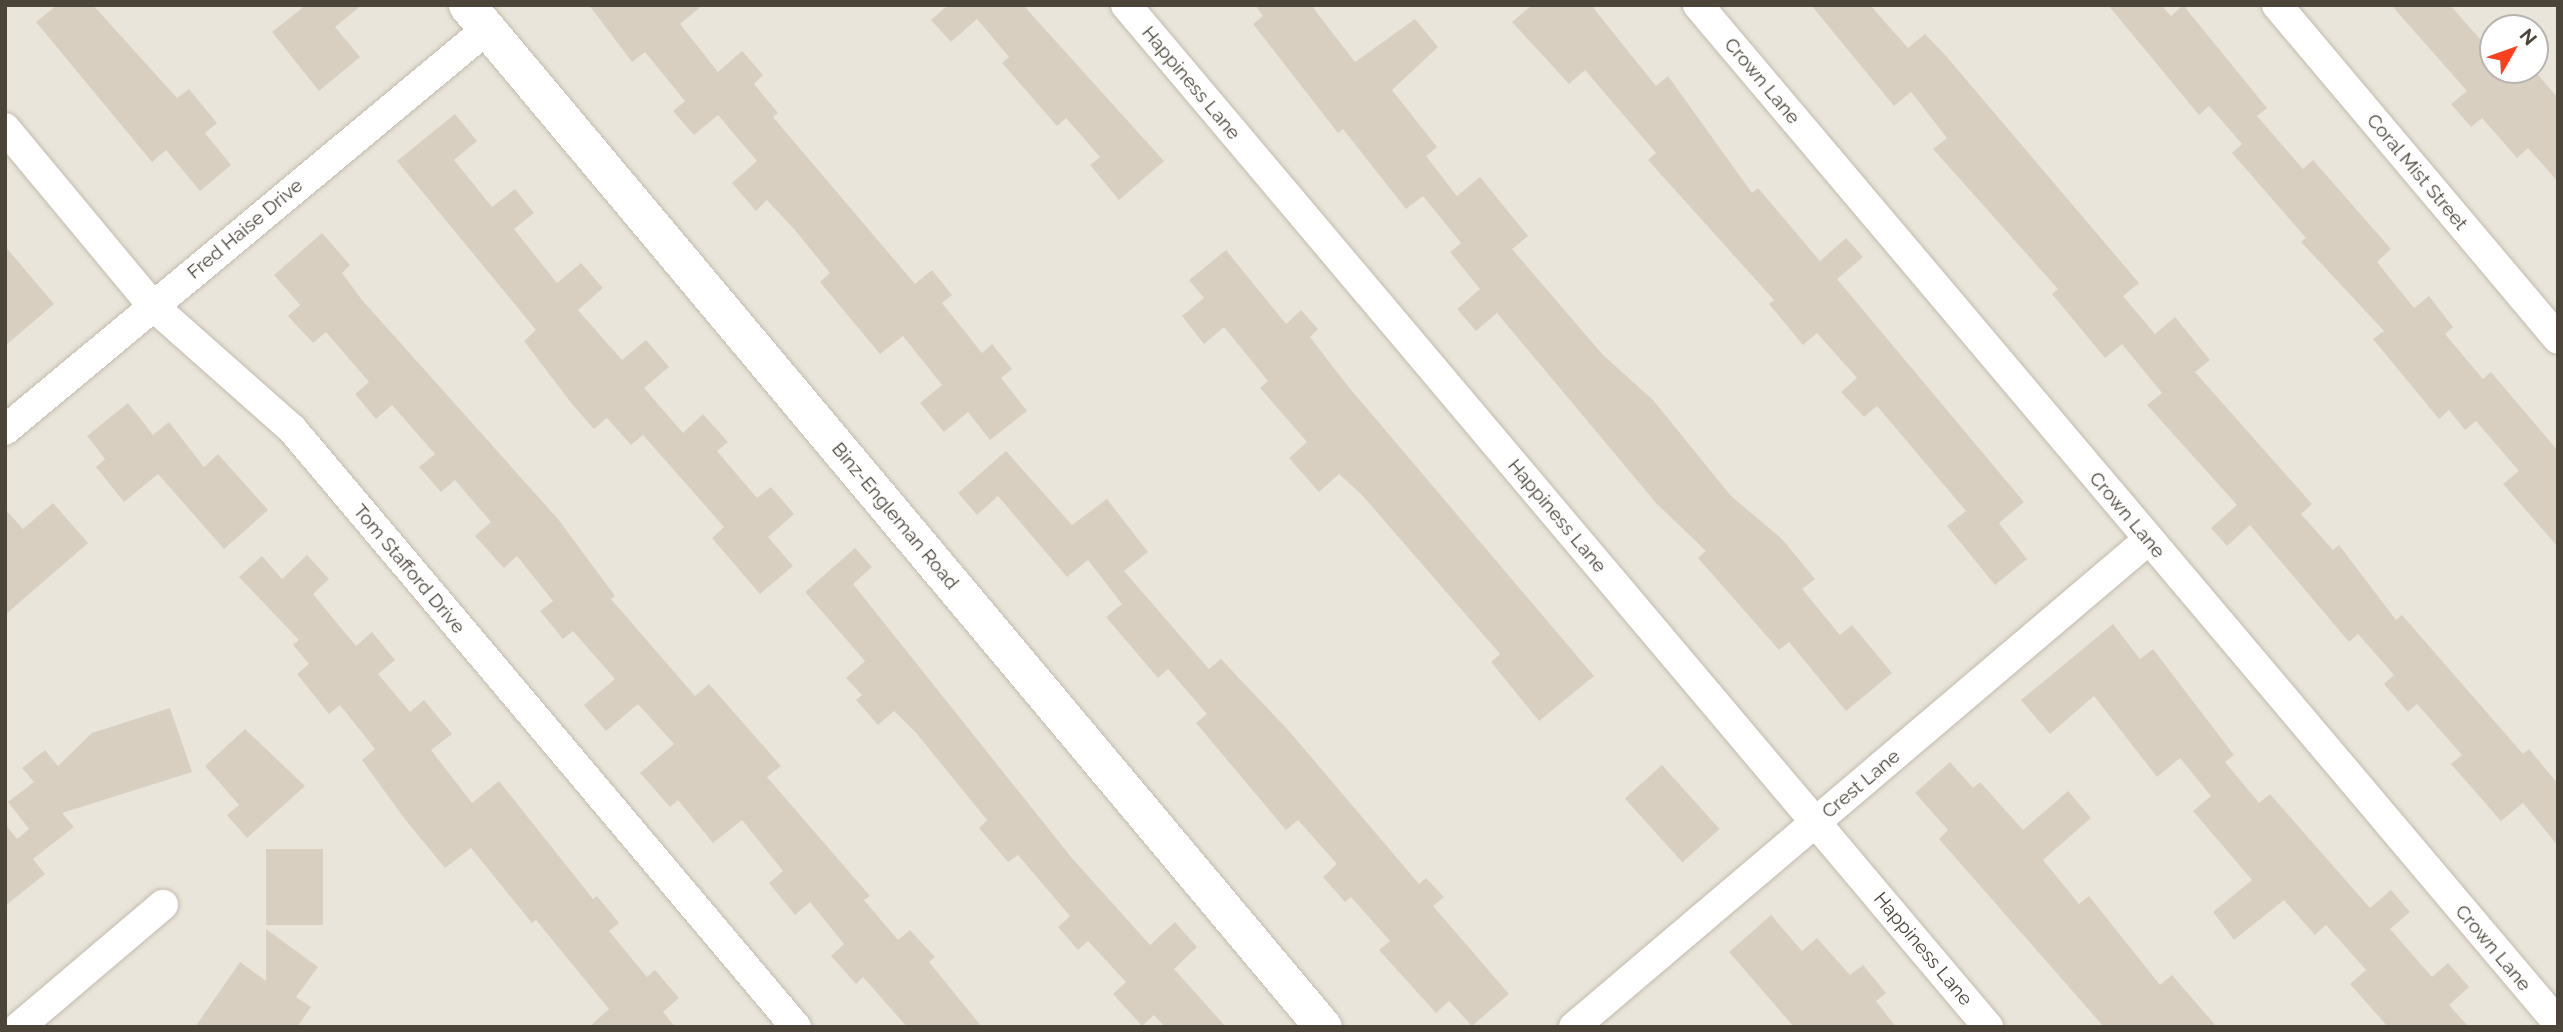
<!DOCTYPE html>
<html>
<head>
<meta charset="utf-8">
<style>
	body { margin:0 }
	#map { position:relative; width:2563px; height:1032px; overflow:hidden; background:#f6f3ec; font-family:Raleway,sans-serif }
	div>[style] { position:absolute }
	.residential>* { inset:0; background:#eae5da }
	.building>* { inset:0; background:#d8cfc1; transform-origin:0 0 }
	.roads { filter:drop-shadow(0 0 2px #c2bbae) drop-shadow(0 0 2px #c2bbae) }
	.minor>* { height:30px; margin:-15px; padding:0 15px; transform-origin:15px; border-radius:15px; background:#fff }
	.tertiary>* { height:37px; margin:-18.5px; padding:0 18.5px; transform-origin:18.5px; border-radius:18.5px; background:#fff }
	span { translate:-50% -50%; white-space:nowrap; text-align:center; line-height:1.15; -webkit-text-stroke:6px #fff; paint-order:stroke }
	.street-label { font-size:19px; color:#4b4439 }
	.frame { position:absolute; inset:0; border:7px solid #4b4439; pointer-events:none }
	.north { position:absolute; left:2479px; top:14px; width:70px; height:70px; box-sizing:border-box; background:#fff; border:2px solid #b7b4b0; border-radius:50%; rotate:50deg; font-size:19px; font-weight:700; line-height:28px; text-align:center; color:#4b4439 }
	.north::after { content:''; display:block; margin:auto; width:24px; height:32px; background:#fc3f1d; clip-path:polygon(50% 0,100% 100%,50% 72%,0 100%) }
</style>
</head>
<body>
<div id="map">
	<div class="residential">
		<i style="clip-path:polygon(evenodd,5px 5px,2558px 5px,2558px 1027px,5px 1027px,5px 5px,2493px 28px,2535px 28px,2535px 70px,2493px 70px,2493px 28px)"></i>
	</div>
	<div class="building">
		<i style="clip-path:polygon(57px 5px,93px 5px,177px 98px,189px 89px,217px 123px,205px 133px,231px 165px,200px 191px,166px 150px,152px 162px,36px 22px)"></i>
		<i style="clip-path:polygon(306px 5px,362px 5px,335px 27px,360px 57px,319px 91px,272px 32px)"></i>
		<i style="clip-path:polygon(589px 5px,703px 5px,680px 24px,718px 72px,742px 51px,763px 75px,754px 84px,778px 113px,773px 117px,915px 284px,932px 270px,952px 295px,942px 303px,982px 353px,992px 344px,1012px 369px,1001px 378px,1027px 411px,990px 440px,968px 412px,944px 432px,920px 403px,942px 385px,903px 336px,880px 354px,820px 282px,830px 273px,794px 229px,767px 200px,756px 211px,732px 183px,757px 161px,718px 115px,694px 135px,673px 111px,685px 101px,645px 52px,632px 62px)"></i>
		<i style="clip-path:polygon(948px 5px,1023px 5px,1164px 161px,1119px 200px,1090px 165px,1100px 157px,1066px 118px,1057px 126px,1002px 63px,1009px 57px,977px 19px,951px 42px,931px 20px)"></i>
		<i style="clip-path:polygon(1255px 5px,1311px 5px,1355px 62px,1415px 19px,1438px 47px,1392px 90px,1437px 147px,1426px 156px,1457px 196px,1480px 177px,1528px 236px,1512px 249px,1603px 355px,1653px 400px,1731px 496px,1782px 539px,1815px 579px,1802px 589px,1840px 635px,1852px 625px,1892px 673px,1846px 711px,1789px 642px,1779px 650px,1698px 558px,1706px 551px,1656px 503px,1497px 313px,1476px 331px,1457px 309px,1480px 289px,1450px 252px,1461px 243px,1423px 196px,1406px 209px,1343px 129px,1338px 133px,1253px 24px,1263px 16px)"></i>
		<i style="clip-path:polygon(1532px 5px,1591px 5px,1656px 86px,1668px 76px,1752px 193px,1758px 188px,1820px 261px,1846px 238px,1863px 257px,1837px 279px,2024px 502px,1999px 523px,2027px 559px,1995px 585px,1947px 526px,1966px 511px,1877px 406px,1864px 417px,1841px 392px,1857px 378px,1817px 333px,1803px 345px,1769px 304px,1774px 300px,1648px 160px,1656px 153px,1585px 70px,1569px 84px,1512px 22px)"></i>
		<i style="clip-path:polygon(1811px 5px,1870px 5px,1908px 48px,1925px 34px,1946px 56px,2139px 283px,2123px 296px,2155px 334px,2175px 317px,2210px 360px,2195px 372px,2312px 504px,2301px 514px,2333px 550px,2339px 545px,2396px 620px,2402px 615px,2523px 754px,2529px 749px,2558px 784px,2558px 846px,2523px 803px,2501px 821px,2451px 764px,2462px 755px,2417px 704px,2408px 712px,2384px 684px,2394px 675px,2358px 634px,2349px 642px,2250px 525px,2227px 546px,2211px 528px,2237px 505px,2147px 405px,2162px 393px,2122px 344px,2105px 358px,2052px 294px,2058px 289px,1933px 149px,1947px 138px,1911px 92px,1894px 106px)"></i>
		<i style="clip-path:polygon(2108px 5px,2161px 5px,2171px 16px,2183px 5px,2267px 108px,2257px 116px,2303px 169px,2313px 160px,2391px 249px,2377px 262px,2414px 308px,2429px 296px,2453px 327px,2445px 334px,2483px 379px,2491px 372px,2558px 451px,2558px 547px,2503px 484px,2519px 471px,2476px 421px,2465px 430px,2449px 410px,2439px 419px,2373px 339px,2384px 331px,2301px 242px,2306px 238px,2232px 153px,2242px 144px,2209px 106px,2199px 115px)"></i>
		<i style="clip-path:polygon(2391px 5px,2450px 5px,2493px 54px,2493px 70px,2534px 70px,2558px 98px,2558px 182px,2528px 148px,2517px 158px,2482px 118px,2471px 127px,2451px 104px,2467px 91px)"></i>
		<i style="clip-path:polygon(455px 114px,477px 141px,454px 160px,492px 207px,515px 189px,534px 213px,514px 229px,557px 283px,581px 263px,603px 288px,578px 310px,622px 360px,646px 340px,669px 367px,644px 388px,683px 433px,703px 414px,728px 442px,717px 451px,757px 498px,771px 487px,794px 514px,768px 537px,793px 566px,760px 594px,712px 538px,724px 527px,643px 435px,631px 445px,607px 418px,594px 429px,572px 404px,524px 341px,536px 330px,397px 161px)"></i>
		<i style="clip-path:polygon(322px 233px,350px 265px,342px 273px,362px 300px,558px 519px,615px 596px,611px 599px,695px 696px,709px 684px,781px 766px,767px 777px,870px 896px,864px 900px,898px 940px,910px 930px,935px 957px,929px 962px,982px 1027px,907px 1027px,863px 977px,856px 984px,831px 956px,844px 944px,810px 902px,795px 915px,769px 883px,783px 871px,742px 820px,713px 843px,678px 800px,670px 807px,640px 773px,674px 744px,638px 704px,606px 731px,584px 705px,615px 679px,573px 631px,563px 639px,540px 611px,553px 601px,517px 556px,504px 568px,475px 536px,491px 522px,455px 480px,441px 492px,419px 467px,435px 454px,392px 405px,376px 419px,355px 394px,369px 382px,326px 332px,313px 343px,288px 316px,300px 305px,274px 275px)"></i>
		<i style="clip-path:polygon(5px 246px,54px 304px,5px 346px)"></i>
		<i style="clip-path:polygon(1226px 250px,1286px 324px,1301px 310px,1318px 329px,1310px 337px,1347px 385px,1594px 676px,1539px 721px,1491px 662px,1500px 654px,1362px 495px,1339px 474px,1319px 492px,1289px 458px,1307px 442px,1260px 388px,1268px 381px,1224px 327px,1204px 344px,1182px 316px,1204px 298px,1189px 280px)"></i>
		<i style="clip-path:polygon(128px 403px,153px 435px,169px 422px,204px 467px,218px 454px,268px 510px,224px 549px,158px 474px,124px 502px,96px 467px,105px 459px,87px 436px)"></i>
		<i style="clip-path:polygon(1006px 451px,1072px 525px,1107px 499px,1148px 552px,1124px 571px,1209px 669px,1221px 659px,1289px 731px,1419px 884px,1426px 878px,1444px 897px,1433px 906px,1509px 994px,1472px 1026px,1449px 1001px,1436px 1013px,1379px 950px,1390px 941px,1351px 897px,1345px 902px,1323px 877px,1337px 864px,1298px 820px,1286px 830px,1196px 723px,1207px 714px,1168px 669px,1158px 678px,1106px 617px,1122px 604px,1088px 560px,1067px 577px,998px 496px,977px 515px,958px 493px)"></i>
		<i style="clip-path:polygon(53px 503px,88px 543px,5px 615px,5px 509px,23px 529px)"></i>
		<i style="clip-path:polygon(855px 548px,872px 567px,853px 584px,1071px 857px,1150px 945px,1175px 922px,1197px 947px,1174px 969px,1226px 1027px,1165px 1027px,1154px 1015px,1142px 1026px,1113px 994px,1126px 982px,1088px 941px,1078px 950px,1058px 927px,1070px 916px,1018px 855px,1008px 862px,979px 828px,987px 820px,917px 734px,894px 711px,878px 725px,856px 700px,862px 695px,846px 678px,865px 661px,805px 592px)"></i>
		<i style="clip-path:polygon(307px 555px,329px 579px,313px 594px,356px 646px,372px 632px,395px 660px,378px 674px,410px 712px,424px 700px,452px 734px,431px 750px,472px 803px,499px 781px,593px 899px,597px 896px,619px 923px,609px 931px,647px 977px,655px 970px,679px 998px,663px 1012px,675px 1027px,589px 1027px,609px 1009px,536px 920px,532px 923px,471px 848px,445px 868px,404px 818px,362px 760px,375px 749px,340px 705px,329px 714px,297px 674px,309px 664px,293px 645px,299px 640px,239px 577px,262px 556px,282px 579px)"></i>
		<i style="clip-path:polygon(2113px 624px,2140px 659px,2153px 649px,2234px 755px,2225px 762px,2259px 803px,2270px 794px,2370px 908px,2391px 890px,2410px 912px,2390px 929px,2432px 977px,2448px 963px,2469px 987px,2449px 1005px,2469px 1027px,2388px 1027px,2350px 984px,2366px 970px,2326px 925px,2315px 935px,2284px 900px,2234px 940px,2213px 912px,2252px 880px,2193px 811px,2211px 796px,2180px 758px,2157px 777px,2094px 696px,2050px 734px,2021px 700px)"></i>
		<i style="clip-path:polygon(170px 708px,192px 772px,62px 813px,74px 827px,33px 859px,45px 874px,5px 906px,5px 824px,17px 839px,29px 829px,8px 802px,34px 782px,22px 768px,45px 750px,58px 766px,92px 733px)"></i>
		<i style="clip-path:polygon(245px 729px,305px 786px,247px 838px,227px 815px,239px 805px,205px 766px)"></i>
		<i style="clip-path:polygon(1950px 762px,1973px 788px,1980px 782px,2023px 830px,2068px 791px,2091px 818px,2043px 860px,2079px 904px,2089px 896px,2160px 985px,2172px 975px,2217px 1027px,2104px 1027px,1939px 839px,1948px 830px,1915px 793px)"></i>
		<i style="left:1662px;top:765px;width:86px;height:50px;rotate:48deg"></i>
		<i style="left:266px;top:849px;width:57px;height:76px"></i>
		<i style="clip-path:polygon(1771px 915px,1802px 951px,1817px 938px,1850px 975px,1863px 965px,1886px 993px,1876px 1001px,1896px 1027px,1794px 1027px,1729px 952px)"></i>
		<i style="clip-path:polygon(266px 929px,318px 967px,296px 997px,311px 1007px,297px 1027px,195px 1027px,240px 962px,266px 981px)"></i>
	</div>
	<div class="roads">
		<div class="minor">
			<i style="left:1126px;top:5px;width:1337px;rotate:49.85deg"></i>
			<i style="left:1698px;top:5px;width:1333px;rotate:49.81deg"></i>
			<i style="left:2277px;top:5px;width:436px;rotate:49.9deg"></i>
			<i style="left:5px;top:128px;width:231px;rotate:50.3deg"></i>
			<i style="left:153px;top:306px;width:186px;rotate:41.5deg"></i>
			<i style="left:292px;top:429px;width:782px;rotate:49.88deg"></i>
			<i style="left:5px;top:430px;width:627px;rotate:-39.76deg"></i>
			<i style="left:19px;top:1027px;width:189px;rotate:-40.3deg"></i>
			<i style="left:1574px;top:1027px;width:753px;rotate:-40.31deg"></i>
		</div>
		<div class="tertiary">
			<i style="left:467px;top:5px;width:1333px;rotate:50.05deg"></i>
		</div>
	</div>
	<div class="street-label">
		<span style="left:1762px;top:81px;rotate:50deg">Crown Lane</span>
		<span style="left:1191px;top:83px;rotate:50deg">Happiness Lane</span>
		<span style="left:2417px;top:172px;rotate:50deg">Coral Mist Street</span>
		<span style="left:245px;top:229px;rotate:-40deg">Fred Haise Drive</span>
		<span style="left:2127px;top:515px;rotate:50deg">Crown Lane</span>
		<span style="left:895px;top:516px;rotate:50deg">Binz-Engleman Road</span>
		<span style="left:1557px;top:516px;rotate:50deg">Happiness Lane</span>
		<span style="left:409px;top:569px;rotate:50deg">Tom Stafford Drive</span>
		<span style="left:1861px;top:784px;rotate:-40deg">Crest Lane</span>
		<span style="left:2493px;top:948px;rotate:50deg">Crown Lane</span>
		<span style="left:1923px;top:949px;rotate:50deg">Happiness Lane</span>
	</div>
	<div class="frame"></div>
	<div class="north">N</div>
</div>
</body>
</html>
